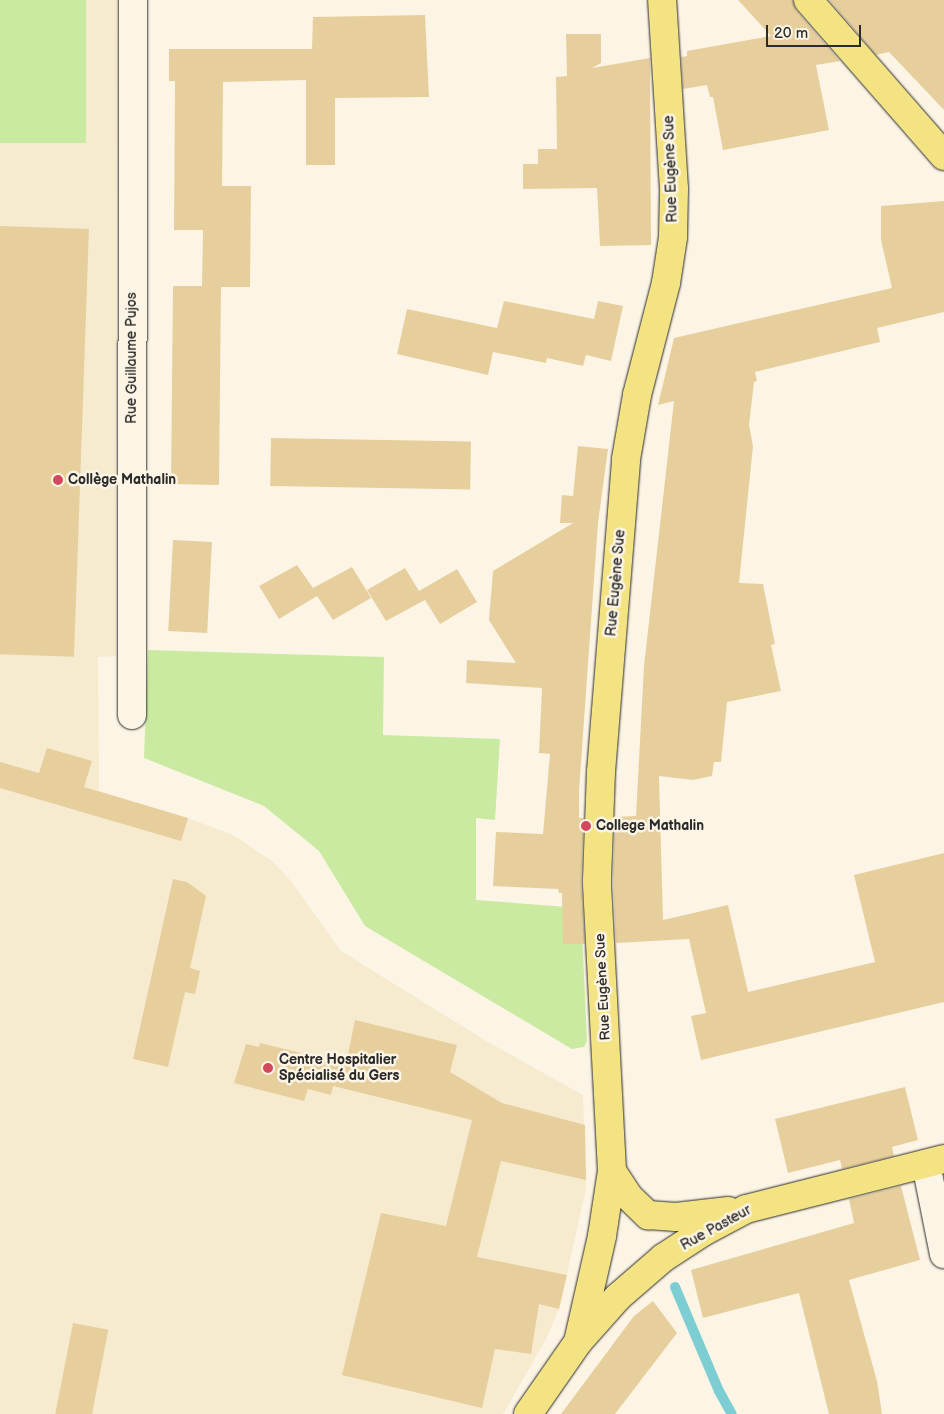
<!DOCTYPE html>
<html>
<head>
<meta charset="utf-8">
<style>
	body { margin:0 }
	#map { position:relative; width:944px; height:1414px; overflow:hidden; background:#fcf5e5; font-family:"Balsamiq Sans",sans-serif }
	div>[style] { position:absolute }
	.built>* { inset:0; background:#f6eacf }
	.green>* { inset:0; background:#cbeaa1; transform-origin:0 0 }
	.stream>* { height:10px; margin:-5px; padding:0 5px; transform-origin:5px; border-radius:5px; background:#7dced3 }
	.building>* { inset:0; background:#e7cf9d; transform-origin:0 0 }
	.roads { filter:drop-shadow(0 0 1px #2b2b2b) drop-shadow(0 0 1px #2b2b2b) }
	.minor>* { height:28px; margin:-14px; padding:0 14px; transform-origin:14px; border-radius:14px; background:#fcf5e5 }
	.major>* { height:28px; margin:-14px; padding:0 14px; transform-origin:14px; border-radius:14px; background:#f4e382 }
	.dots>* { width:14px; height:14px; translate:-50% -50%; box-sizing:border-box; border:2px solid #fcf5e5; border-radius:50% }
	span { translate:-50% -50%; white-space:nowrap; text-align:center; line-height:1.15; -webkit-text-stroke:5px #fcf5e5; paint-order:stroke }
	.street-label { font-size:14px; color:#2b2b2b }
	.poi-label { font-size:14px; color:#2b2b2b; font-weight:700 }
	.left { translate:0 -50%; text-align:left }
	.scale { position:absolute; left:766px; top:25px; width:95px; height:22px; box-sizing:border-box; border:2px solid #2b2b2b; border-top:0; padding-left:6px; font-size:15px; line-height:18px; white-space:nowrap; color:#2b2b2b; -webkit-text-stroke:4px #fcf5e5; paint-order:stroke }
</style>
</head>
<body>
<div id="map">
	<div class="built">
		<i style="clip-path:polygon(0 0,117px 0,116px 656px,98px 657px,99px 791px,188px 818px,233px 835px,272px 861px,290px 880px,341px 951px,488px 1042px,583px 1095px,586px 1189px,559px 1309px,546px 1339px,503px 1414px,0 1414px)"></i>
	</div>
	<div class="green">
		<i style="left:0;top:0;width:86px;height:143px"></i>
		<i style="clip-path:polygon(148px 650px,384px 657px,383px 735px,500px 739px,495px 820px,476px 818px,476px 900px,581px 908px,587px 1041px,584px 1047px,572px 1049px,365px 926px,319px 851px,264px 806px,144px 758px)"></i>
	</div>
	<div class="stream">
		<i style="left:675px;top:1287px;width:113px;rotate:67.1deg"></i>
		<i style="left:719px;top:1391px;width:26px;rotate:61deg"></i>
	</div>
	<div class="building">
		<i style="clip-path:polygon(738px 0,793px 0,796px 10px,840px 61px,816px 65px,829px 130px,723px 150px,713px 97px,710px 97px,707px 85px,683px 89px,681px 57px,687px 56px,687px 51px,771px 36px)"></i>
		<i style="clip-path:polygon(829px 0,944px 0,944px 110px,889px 52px,876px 55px)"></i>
		<i style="clip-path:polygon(425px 15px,429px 97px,335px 98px,335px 165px,306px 165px,306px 80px,223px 82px,222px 186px,251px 186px,250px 287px,221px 287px,219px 485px,171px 484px,173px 286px,202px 286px,203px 230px,174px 230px,175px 81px,169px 81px,169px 49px,312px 49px,313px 17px)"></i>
		<i style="clip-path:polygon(566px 34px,601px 34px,601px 63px,592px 68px,650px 58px,651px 245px,600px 246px,597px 188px,523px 189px,523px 164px,538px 164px,538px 149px,557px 149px,556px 77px,567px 76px)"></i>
		<i style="clip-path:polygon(944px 201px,944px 312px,877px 328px,880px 342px,755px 372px,757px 381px,754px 382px,749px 425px,753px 446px,739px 583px,763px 584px,775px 644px,771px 645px,781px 691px,727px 702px,721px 762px,714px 762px,712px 776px,693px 780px,659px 776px,663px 920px,728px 905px,748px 992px,875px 962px,854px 875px,944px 853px,944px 1002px,701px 1060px,691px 1016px,706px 1013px,689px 939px,616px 943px,613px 880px,615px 817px,636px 816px,644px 666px,674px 401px,658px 405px,674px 338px,892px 288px,881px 240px,881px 206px)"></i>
		<i style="left:0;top:226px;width:89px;height:428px;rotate:2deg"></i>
		<i style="clip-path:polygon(504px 301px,594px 319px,598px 301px,623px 306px,611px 361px,586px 355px,583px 366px,547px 358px,546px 363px,493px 352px,488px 375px,397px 354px,407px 309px,497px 328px)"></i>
		<i style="left:271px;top:438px;width:200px;height:48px;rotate:1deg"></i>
		<i style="clip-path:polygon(578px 446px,608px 449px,598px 523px,579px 791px,579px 818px,584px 818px,581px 881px,585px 944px,563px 944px,562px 893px,559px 893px,558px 889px,493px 886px,496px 832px,543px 834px,550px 754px,539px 753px,542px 688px,466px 683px,467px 660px,516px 663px,489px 620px,493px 571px,573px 523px,560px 523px,562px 495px,573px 496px)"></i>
		<i style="left:173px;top:540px;width:39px;height:91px;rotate:3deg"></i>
		<i style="clip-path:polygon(297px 565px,313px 588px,352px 567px,371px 598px,333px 620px,317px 596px,279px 619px,259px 586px)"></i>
		<i style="clip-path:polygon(405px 568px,419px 591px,457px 569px,477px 602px,440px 624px,425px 600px,386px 621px,367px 590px)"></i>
		<i style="clip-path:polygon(47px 748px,92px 761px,84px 787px,188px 818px,181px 841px,0 788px,0 762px,39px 773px)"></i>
		<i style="clip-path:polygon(173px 879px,187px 882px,206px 896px,190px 968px,200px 971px,195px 994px,185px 992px,168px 1067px,133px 1059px)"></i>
		<i style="clip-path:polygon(355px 1020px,457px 1045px,450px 1072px,502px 1103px,585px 1125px,586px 1180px,501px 1161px,477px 1257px,567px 1275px,559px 1309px,539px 1304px,531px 1354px,495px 1349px,482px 1408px,342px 1375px,381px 1213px,446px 1226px,472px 1120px,333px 1086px,331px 1095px,308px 1089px,304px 1101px,234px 1083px,246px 1044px,259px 1047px,260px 1043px,346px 1064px)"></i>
		<i style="clip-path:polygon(905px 1087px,918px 1140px,892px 1147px,894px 1156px,842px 1169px,840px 1160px,788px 1173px,775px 1119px)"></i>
		<i style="clip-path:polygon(901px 1186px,920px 1260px,849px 1280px,877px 1381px,882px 1414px,829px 1414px,799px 1293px,703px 1318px,691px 1270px,854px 1223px,849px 1199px)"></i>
		<i style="clip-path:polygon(653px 1301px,677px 1333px,615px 1414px,561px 1414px,634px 1316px)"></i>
		<i style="left:73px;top:1323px;width:36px;height:93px;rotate:11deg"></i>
	</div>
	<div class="roads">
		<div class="minor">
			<i style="left:132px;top:715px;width:715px;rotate:-89.92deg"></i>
			<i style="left:926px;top:1164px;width:92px;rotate:78.7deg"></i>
		</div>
		<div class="major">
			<i style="left:808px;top:0;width:207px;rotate:48.9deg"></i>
			<i style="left:612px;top:1171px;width:30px;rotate:57deg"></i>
			<i style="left:628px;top:1196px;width:28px;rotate:44deg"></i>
			<i style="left:648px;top:1215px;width:28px;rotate:4deg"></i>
			<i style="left:676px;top:1217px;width:53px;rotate:-6.5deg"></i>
			<i style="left:578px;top:1342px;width:109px;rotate:-77.2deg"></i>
			<i style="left:602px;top:1236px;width:66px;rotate:-81.3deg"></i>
			<i style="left:612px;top:1171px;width:291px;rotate:-93deg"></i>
			<i style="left:597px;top:880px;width:108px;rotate:-87.9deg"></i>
			<i style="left:601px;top:772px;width:314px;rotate:-85.4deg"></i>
			<i style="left:626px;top:459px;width:65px;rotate:-80.2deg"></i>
			<i style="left:637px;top:395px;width:116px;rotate:-75.5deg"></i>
			<i style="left:666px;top:283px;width:47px;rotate:-81.3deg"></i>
			<i style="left:673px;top:237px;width:48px;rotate:-88.8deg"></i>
			<i style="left:674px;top:189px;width:189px;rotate:-93.6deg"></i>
			<i style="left:528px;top:1414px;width:88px;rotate:-55.2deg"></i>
			<i style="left:578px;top:1342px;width:60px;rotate:-48.4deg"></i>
			<i style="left:618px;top:1297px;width:60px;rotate:-40.9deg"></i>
			<i style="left:663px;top:1258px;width:48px;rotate:-33deg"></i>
			<i style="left:703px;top:1232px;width:49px;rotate:-28.1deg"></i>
			<i style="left:746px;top:1209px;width:204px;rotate:-14.2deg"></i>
		</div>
	</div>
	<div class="dots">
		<i style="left:58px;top:480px;background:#d1495b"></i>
		<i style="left:586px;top:826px;background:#d1495b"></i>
		<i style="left:268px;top:1068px;background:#d1495b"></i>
	</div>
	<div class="street-label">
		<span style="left:671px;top:169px;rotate:-92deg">Rue Eugène Sue</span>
		<span style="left:132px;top:358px;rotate:-90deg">Rue Guillaume Pujos</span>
		<span style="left:616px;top:583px;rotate:-85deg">Rue Eugène Sue</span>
		<span style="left:603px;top:987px;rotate:-93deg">Rue Eugène Sue</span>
		<span style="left:716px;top:1228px;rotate:-29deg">Rue Pasteur</span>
	</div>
	<div class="poi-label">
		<span class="left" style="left:68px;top:480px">Collège Mathalin</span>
		<span class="left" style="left:596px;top:826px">College Mathalin</span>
		<span class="left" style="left:279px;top:1068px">Centre Hospitalier<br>Spécialisé du Gers</span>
	</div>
	<div class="scale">20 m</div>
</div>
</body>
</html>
